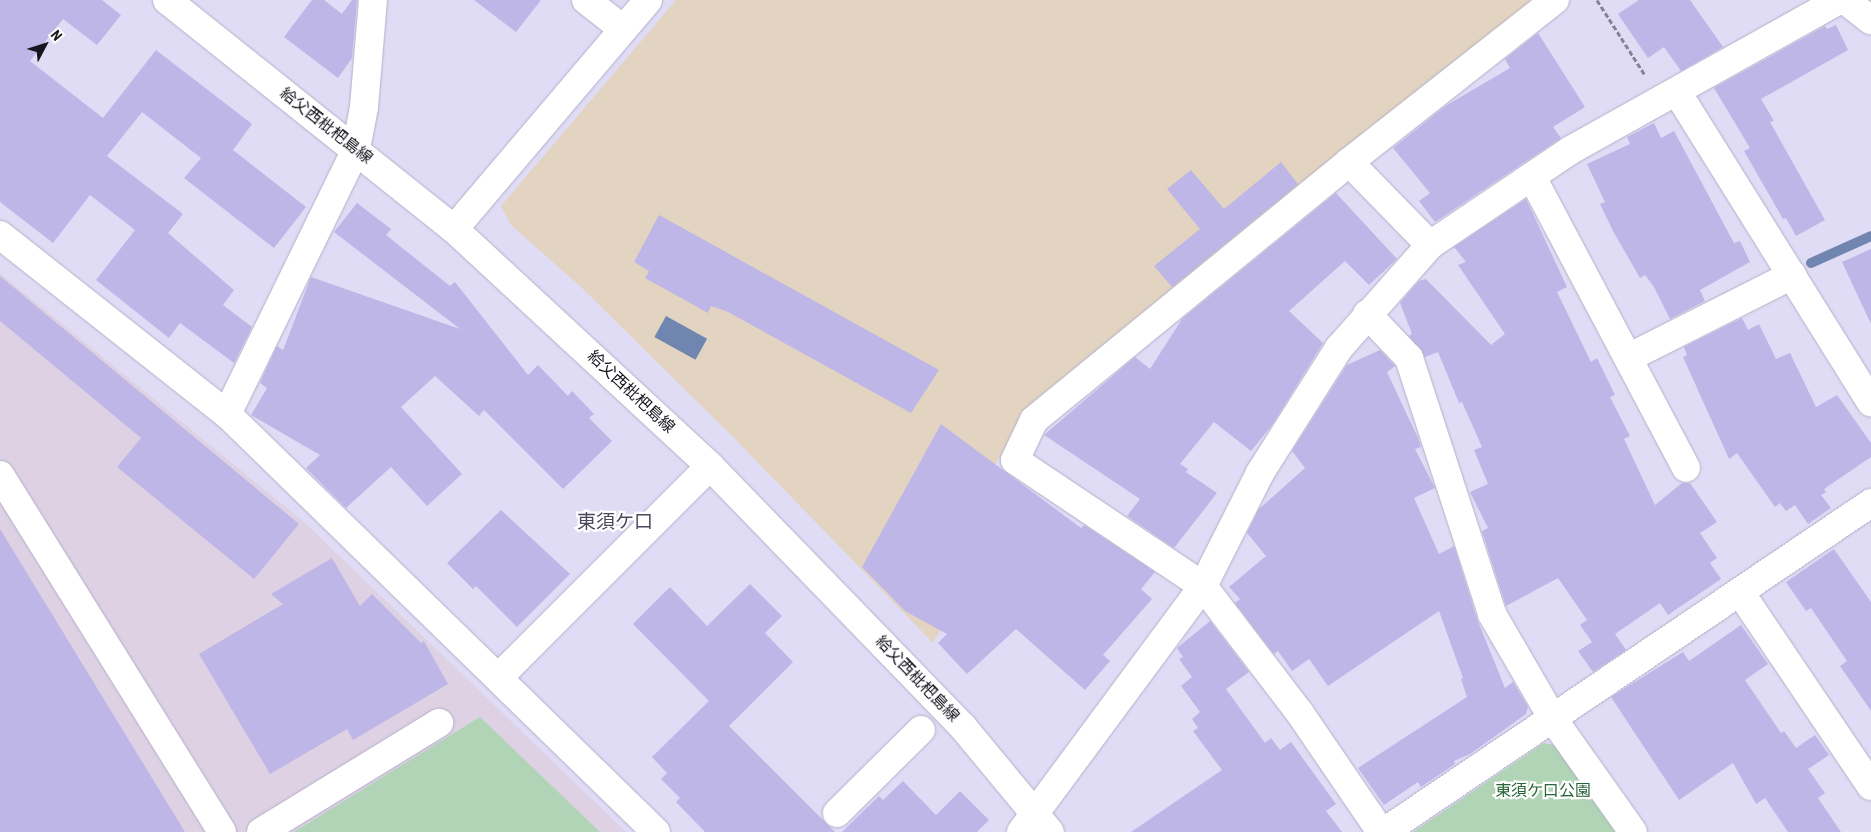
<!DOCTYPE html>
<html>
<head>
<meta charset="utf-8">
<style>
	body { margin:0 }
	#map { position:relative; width:1871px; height:832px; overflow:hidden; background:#e0dcf6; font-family:"Roboto Condensed","Noto Sans JP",sans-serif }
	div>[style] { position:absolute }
	.industrial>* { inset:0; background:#ded1e4 }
	.education>* { inset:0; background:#e2d4c1 }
	.green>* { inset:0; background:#b1d4b6 }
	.water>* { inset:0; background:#7086b0; transform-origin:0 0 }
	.stream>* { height:10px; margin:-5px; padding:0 5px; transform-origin:5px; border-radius:5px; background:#7086b0 }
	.building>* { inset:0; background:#beb6e7 }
	.path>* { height:3px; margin-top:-1.5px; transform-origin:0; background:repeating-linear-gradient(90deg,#858295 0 5px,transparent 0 7.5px) }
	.roads { filter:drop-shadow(0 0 1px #b3b0c8) drop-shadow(0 0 1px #b3b0c8) }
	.minor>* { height:28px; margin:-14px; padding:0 14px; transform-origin:14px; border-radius:14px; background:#fff }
	.major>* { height:28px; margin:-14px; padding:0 14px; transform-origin:14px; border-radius:14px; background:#fff }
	span { translate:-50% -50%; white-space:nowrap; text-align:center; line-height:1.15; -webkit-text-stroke:4.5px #fff; paint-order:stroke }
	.street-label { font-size:16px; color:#17161f }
	.park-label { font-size:16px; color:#286536 }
	.quarter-label { font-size:19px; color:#4d4a5f }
	.north { position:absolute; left:20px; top:20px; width:50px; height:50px; -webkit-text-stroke:4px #fff; paint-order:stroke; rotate:50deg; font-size:14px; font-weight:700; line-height:20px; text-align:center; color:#17161f }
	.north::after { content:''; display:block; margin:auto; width:18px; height:22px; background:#17161f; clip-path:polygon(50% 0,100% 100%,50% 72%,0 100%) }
</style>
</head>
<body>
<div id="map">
	<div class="industrial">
		<i style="clip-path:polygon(0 273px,305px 523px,626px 832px,0 832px)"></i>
	</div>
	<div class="education">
		<i style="clip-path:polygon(676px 0,1538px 0,1025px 414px,953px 536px,985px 554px,933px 643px,735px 439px,581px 287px,511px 225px,501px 206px)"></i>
	</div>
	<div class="green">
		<i style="clip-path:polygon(480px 717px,600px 832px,294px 832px)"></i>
		<i style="clip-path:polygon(1544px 743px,1560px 746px,1619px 832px,1413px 832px)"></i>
	</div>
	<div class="water">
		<i style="left:666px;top:316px;width:47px;height:24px;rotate:29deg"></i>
	</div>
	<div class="stream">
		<i style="left:1811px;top:263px;width:66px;rotate:-24.2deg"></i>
	</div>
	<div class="building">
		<i style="clip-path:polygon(0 0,102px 0,121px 15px,97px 45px,63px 19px,30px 61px,103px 118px,156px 50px,252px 124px,233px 150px,306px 207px,274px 248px,184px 178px,201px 158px,142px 112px,107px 156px,183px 214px,168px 233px,234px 290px,223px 305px,252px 327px,234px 363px,180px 323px,169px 338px,96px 280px,135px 230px,90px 195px,53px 243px,0 202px)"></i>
		<i style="clip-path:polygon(312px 0,324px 0,342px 14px,352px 0,357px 0,352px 58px,338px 78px,284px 37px)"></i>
		<i style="clip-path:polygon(474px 0,541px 0,516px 32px)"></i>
		<i style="clip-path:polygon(1639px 0,1690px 0,1723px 47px,1681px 71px,1664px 47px,1648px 58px,1618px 14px)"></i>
		<i style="clip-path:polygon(1836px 25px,1848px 50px,1761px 99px,1774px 121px,1770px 122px,1825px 220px,1796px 236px,1786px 218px,1783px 219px,1744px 151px,1750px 148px,1714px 88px,1825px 26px,1827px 29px)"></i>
		<i style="clip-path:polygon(1538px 33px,1585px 107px,1553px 127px,1561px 138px,1435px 222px,1419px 201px,1430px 193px,1393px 148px,1447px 105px,1510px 68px,1505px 59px)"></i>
		<i style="clip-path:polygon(1654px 123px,1661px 138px,1674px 131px,1734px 243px,1740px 241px,1750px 262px,1700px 290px,1705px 301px,1670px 319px,1654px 287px,1645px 275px,1640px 278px,1613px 231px,1600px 204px,1605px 202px,1587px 164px,1630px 144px,1627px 137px)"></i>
		<i style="clip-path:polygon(1281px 162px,1298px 184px,1172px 287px,1154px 266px,1200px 229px,1167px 189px,1191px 170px,1224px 209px)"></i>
		<i style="clip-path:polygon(1336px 193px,1397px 259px,1369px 285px,1345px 261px,1289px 311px,1323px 343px,1272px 425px,1251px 451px,1214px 422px,1180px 464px,1188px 469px,1186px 472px,1217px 493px,1174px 548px,1127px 516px,1140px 499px,1044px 435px,1135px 357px,1150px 369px,1182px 319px)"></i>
		<i style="clip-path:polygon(1526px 199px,1567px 287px,1557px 292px,1591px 362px,1597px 358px,1615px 395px,1610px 397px,1630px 436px,1624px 439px,1655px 505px,1682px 483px,1690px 483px,1717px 522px,1700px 533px,1717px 558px,1710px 563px,1721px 579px,1668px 615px,1660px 603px,1615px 634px,1626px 650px,1593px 672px,1578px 651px,1592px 642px,1580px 625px,1587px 620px,1558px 578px,1506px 606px,1482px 531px,1488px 528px,1470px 492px,1488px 484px,1474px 450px,1482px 447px,1462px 402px,1459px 403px,1438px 352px,1425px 357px,1409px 336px,1412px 334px,1400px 303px,1419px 281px,1426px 279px,1491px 345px,1505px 334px,1458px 265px,1466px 262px,1454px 247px)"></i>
		<i style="clip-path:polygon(357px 203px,391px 229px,386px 235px,450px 286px,455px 282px,528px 375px,538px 365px,568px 396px,572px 391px,594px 414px,589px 418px,612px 441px,563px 489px,484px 410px,479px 416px,435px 376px,401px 407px,462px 474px,427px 506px,391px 467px,346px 508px,306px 468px,320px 455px,251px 415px,267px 388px,260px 383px,277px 346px,283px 350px,311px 277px,460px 329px,334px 232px)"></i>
		<i style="clip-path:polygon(659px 215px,939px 370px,911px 413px,728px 312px,711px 306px,708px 313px,645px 278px,649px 271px,634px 262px)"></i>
		<i style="clip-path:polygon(1871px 249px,1871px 324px,1842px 262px)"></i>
		<i style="clip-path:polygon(0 276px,299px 524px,254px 579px,117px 467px,141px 438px,0 321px)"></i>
		<i style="clip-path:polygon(1742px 318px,1748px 330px,1759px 324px,1776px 359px,1790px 353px,1816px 407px,1837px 395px,1871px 443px,1871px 457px,1824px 489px,1826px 492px,1821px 495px,1831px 508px,1808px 524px,1795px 505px,1786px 511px,1780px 503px,1775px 507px,1737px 453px,1729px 459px,1683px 357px,1687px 355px,1684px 347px)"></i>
		<i style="clip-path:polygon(1380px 350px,1395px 366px,1387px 372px,1418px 438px,1421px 447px,1415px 449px,1435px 488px,1414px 498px,1439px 554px,1454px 546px,1477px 619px,1505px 688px,1513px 682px,1528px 707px,1526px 714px,1470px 754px,1454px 761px,1455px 764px,1421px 787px,1418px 782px,1384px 805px,1358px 768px,1467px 697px,1461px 679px,1463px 678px,1439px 611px,1328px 686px,1309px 659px,1292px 671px,1278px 651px,1274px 654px,1235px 603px,1240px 599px,1229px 587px,1266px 556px,1247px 533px,1259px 509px,1305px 468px,1292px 451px,1347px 365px)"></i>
		<i style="clip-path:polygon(941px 424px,1081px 528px,1084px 525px,1155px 572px,1141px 589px,1152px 599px,1103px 655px,1110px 661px,1085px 690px,1016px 629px,967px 674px,938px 643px,947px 634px,905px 611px,862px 567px)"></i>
		<i style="clip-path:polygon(501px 510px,570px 574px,517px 627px,476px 586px,473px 589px,447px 563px)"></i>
		<i style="clip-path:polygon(0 529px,185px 832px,0 832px)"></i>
		<i style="clip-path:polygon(1834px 549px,1871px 602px,1871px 711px,1840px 666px,1847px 661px,1811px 608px,1806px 611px,1786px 582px)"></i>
		<i style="clip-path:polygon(332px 558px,360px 606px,372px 594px,421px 643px,424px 641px,448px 684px,353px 740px,347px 729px,270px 774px,199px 654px,283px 604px,271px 594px)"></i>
		<i style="clip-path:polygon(750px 584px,782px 616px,765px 633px,793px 662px,729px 726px,835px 832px,705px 832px,676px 802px,680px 798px,661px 779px,667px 773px,652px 757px,709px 701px,633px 624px,670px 587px,707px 626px)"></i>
		<i style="clip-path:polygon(1210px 621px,1249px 672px,1226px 689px,1265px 743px,1271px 738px,1280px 750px,1291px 742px,1336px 804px,1326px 811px,1342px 832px,1131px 832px,1222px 770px,1193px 731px,1198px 728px,1192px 719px,1200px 712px,1181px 686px,1192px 677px,1179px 659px,1183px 657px,1177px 648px)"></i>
		<i style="clip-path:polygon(1741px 625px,1768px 664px,1745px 680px,1781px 733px,1784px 731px,1796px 748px,1815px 735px,1829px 755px,1808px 769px,1825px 793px,1818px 798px,1841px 832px,1788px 832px,1765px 798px,1756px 804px,1733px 763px,1679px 800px,1611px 697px,1683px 652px,1689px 661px)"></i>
		<i style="clip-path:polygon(903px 781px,936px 815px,960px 791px,989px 820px,977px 832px,842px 832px,879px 796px,883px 800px)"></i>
	</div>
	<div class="path">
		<i style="left:1597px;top:0;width:89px;rotate:57.4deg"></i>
	</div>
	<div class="roads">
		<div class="minor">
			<i style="left:586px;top:0;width:47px;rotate:38.1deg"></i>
			<i style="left:1845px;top:0;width:33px;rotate:38deg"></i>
			<i style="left:1677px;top:92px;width:366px;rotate:58deg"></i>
			<i style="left:1349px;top:162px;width:116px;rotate:45.7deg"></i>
			<i style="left:1532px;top:177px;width:329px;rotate:62.1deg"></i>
			<i style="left:454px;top:229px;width:300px;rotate:-49.7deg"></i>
			<i style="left:0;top:235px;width:289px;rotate:38.3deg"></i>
			<i style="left:227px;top:414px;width:599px;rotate:44.26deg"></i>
			<i style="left:1367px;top:314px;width:61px;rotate:46.3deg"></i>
			<i style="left:1409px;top:358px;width:269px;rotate:72deg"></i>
			<i style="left:1492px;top:614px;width:121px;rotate:59.8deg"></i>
			<i style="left:1553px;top:719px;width:138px;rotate:54.7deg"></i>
			<i style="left:1628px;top:358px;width:184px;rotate:-26.8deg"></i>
			<i style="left:227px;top:414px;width:295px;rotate:-64deg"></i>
			<i style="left:356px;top:149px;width:43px;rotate:-79.2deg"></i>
			<i style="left:364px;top:107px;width:107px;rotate:-85.2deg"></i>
			<i style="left:0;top:475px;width:420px;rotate:58.1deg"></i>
			<i style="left:1740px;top:592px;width:234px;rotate:56deg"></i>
			<i style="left:499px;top:677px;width:298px;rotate:-45deg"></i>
			<i style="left:837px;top:813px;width:118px;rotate:-44.7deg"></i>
			<i style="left:261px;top:832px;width:209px;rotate:-31.5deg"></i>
			<i style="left:1021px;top:832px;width:306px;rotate:-53.5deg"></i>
			<i style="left:1203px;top:586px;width:127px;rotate:-63.2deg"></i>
			<i style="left:1260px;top:473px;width:148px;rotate:-57.7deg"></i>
			<i style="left:1339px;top:348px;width:137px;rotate:-48.5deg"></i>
			<i style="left:1430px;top:245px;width:170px;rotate:-34deg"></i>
			<i style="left:1571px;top:150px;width:307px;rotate:-29.2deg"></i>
			<i style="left:1381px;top:832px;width:145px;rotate:-124.3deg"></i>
			<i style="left:1299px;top:712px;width:158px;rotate:-127.3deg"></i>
			<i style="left:1203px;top:586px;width:226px;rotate:-146.2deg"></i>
			<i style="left:1015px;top:460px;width:44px;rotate:-64.6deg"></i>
			<i style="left:1034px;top:420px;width:407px;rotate:-39.3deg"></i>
			<i style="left:1349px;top:162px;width:262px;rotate:-38.2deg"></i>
			<i style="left:1384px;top:832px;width:588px;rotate:-34.04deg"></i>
		</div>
		<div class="major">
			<i style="left:167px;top:0;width:367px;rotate:38.6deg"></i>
			<i style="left:454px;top:229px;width:349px;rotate:42.8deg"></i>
			<i style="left:710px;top:466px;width:363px;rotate:45.9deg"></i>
			<i style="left:963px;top:727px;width:136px;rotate:50.4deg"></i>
		</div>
	</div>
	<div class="street-label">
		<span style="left:326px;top:126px;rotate:38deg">給父西枇杷島線</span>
		<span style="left:631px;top:392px;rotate:43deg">給父西枇杷島線</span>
		<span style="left:917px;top:679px;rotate:46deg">給父西枇杷島線</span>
	</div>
	<div class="park-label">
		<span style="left:1543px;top:791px">東須ケ口公園</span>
	</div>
	<div class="quarter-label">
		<span style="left:615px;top:522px">東須ケ口</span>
	</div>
	<div class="north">N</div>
</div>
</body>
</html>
